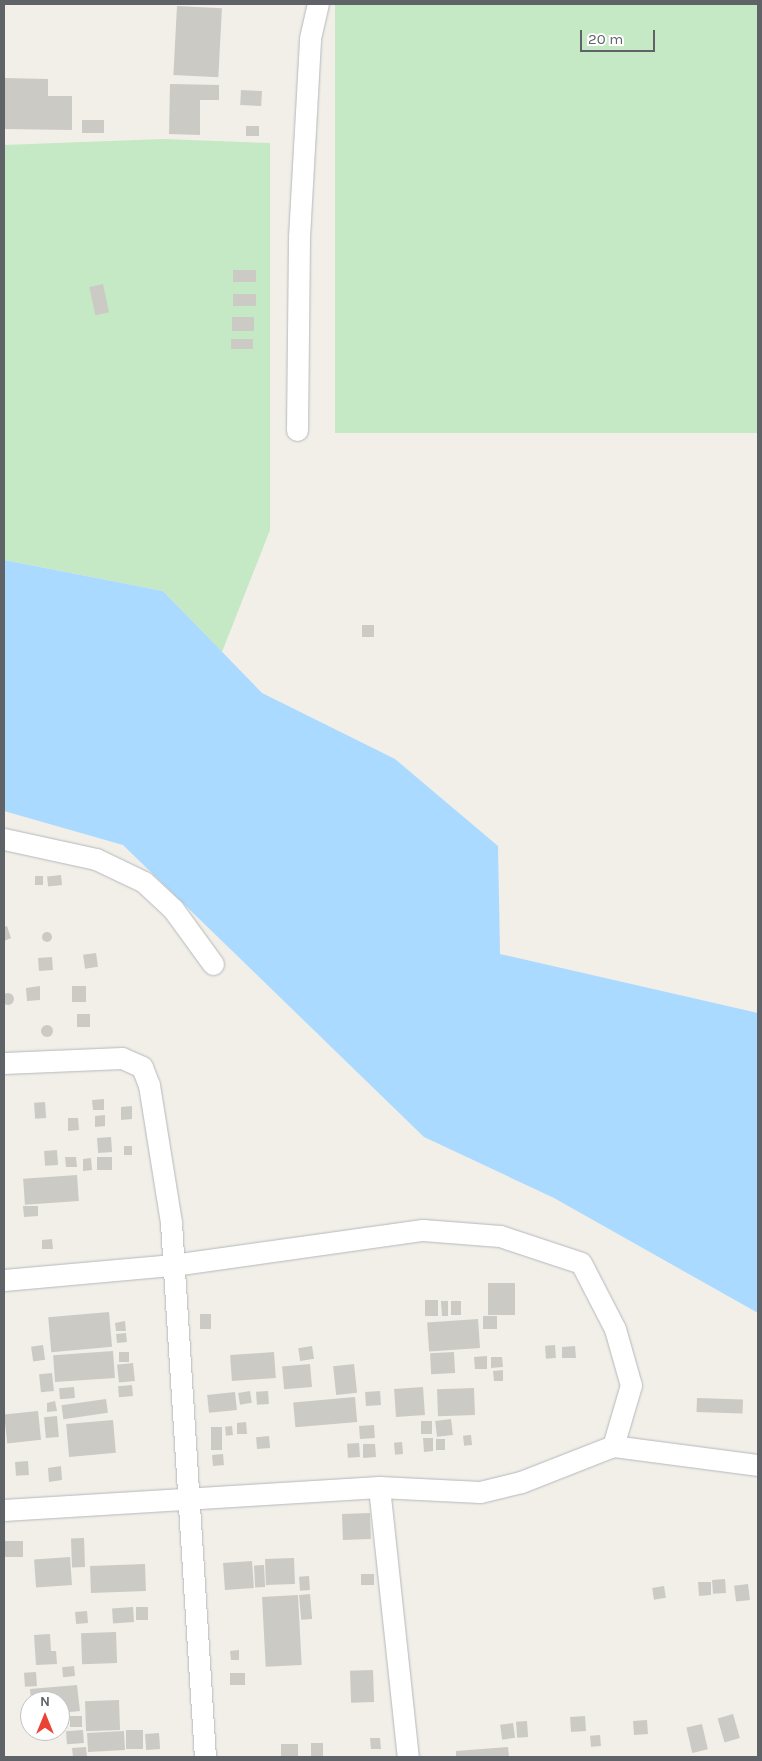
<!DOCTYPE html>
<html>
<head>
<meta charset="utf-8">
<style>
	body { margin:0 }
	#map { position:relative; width:762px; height:1761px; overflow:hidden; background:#f1efe8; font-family:Karla,sans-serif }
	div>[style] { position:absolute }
	.green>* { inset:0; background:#c5e8c5; transform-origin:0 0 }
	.water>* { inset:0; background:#aadaff }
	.building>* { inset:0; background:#cccac5; transform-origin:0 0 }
	.round { border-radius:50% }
	.roads { filter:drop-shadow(0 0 1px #b5b8bc) drop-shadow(0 0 1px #b5b8bc) }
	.street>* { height:21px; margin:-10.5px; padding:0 10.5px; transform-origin:10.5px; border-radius:10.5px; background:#fff }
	span { translate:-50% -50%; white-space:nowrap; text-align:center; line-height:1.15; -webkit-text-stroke:5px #fff; paint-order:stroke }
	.frame { position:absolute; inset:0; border:5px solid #5f6368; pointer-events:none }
	.north { position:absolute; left:20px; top:1691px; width:50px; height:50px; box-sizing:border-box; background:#fff; border:1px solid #bfc1c3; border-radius:50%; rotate:0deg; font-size:14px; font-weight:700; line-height:20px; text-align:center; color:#5f6368 }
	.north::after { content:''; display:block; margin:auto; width:18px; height:22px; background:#ea4335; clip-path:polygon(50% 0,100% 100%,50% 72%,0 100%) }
	.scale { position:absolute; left:580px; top:30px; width:75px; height:22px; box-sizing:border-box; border:2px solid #5f6368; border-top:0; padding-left:6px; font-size:15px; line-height:18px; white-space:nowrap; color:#5f6368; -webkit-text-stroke:4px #fff; paint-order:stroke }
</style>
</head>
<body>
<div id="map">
	<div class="green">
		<i style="left:335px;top:4px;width:423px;height:429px"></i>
		<i style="clip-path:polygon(163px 139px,270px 143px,270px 530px,222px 652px,163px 591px,4px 560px,4px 145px)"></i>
	</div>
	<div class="water">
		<i style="clip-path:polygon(4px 560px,163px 591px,262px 693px,395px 759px,498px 846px,500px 954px,758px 1013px,758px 1313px,554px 1198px,424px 1137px,123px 845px,4px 811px)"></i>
	</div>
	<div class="building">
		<i style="left:177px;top:6px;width:45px;height:69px;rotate:3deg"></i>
		<i style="clip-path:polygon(4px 78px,48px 79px,48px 96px,72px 96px,72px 130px,4px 129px)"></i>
		<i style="clip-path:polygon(170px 84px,219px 85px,219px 100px,200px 100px,200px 135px,169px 134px)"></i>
		<i style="left:241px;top:90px;width:21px;height:15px;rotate:3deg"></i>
		<i style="left:104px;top:120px;width:13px;height:22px;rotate:90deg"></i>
		<i style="left:246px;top:126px;width:13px;height:10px"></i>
		<i style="left:233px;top:270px;width:23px;height:12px"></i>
		<i style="left:103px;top:284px;width:29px;height:14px;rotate:78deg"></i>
		<i style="left:233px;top:294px;width:23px;height:12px"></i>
		<i style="left:254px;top:317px;width:14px;height:22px;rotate:90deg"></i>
		<i style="left:253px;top:339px;width:10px;height:22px;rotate:90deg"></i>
		<i style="left:362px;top:625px;width:12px;height:12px"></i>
		<i style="left:61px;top:875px;width:10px;height:14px;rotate:84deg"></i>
		<i style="left:35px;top:876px;width:8px;height:9px"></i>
		<i style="clip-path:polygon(7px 926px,11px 938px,4px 941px,4px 927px)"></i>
		<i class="round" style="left:42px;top:932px;width:10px;height:10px"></i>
		<i style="left:96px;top:953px;width:14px;height:13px;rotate:82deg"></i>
		<i style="left:52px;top:957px;width:13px;height:14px;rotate:86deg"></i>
		<i style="clip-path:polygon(40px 986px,40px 1000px,27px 1001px,26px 988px)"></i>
		<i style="left:72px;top:986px;width:14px;height:16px"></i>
		<i class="round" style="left:2px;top:993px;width:12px;height:12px"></i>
		<i style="left:77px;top:1014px;width:13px;height:13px"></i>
		<i class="round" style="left:41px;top:1025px;width:12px;height:12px"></i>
		<i style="clip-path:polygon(104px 1099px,104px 1110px,93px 1110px,92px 1100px)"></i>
		<i style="left:45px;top:1102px;width:16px;height:11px;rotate:86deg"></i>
		<i style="clip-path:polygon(132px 1106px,132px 1119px,121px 1120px,121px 1107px)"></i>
		<i style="clip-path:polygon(105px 1115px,105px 1126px,95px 1127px,95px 1116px)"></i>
		<i style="clip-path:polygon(68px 1118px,78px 1118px,79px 1130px,68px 1131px)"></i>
		<i style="left:111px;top:1137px;width:15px;height:14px;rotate:86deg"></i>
		<i style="left:124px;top:1146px;width:8px;height:9px"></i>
		<i style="left:57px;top:1150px;width:15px;height:13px;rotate:86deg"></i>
		<i style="clip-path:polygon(65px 1157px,76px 1157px,77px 1167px,66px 1167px)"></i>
		<i style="left:112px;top:1157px;width:13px;height:15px;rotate:90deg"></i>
		<i style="clip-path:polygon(91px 1158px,92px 1170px,83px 1171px,83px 1159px)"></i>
		<i style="left:77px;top:1175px;width:26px;height:54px;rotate:86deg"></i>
		<i style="clip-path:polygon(23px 1206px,38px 1206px,38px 1216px,24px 1217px)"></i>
		<i style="clip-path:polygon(52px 1239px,53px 1249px,42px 1249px,42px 1240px)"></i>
		<i style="left:488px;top:1283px;width:27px;height:32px"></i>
		<i style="left:425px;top:1300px;width:13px;height:16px"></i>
		<i style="clip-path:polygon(441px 1301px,448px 1301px,448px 1316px,442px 1316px)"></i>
		<i style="left:451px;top:1301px;width:10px;height:14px"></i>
		<i style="left:109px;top:1312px;width:35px;height:61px;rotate:85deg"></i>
		<i style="left:200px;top:1314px;width:11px;height:15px"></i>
		<i style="left:497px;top:1316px;width:13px;height:14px;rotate:90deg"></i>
		<i style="left:478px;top:1319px;width:29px;height:51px;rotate:86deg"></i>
		<i style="clip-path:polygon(125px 1321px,126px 1331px,116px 1331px,115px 1323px)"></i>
		<i style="left:126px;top:1333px;width:9px;height:10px;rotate:84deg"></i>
		<i style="left:43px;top:1345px;width:15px;height:12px;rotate:82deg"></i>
		<i style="left:555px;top:1345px;width:13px;height:10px;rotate:86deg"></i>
		<i style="left:312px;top:1346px;width:13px;height:14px;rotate:81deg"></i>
		<i style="clip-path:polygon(575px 1346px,576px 1358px,562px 1358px,562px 1347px)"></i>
		<i style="left:113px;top:1351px;width:27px;height:60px;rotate:86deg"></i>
		<i style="left:119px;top:1352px;width:10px;height:10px"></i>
		<i style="left:274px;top:1352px;width:26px;height:44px;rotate:86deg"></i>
		<i style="left:454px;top:1352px;width:21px;height:24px;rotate:87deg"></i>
		<i style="clip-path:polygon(487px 1356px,487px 1369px,475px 1369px,474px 1357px)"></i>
		<i style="clip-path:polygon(491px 1357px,502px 1357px,503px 1367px,491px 1368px)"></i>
		<i style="left:133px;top:1363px;width:18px;height:16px;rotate:84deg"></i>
		<i style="left:310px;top:1364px;width:23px;height:28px;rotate:85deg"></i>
		<i style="left:354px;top:1364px;width:29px;height:21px;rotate:84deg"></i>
		<i style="clip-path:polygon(503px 1370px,503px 1381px,494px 1381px,493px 1371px)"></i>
		<i style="left:52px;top:1373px;width:18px;height:13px;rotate:84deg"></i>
		<i style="left:132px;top:1385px;width:11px;height:14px;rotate:85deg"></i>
		<i style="left:74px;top:1387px;width:11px;height:15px;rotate:85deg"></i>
		<i style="left:423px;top:1387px;width:28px;height:29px;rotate:86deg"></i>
		<i style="left:474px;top:1388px;width:27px;height:37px;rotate:88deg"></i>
		<i style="left:250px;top:1391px;width:12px;height:12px;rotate:81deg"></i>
		<i style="left:268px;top:1391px;width:13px;height:12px;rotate:86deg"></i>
		<i style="left:380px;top:1391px;width:14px;height:15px;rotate:86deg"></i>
		<i style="left:235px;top:1392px;width:18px;height:28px;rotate:84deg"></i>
		<i style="left:355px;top:1397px;width:25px;height:62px;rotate:85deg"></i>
		<i style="left:697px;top:1398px;width:46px;height:14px;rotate:2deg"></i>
		<i style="left:106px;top:1399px;width:14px;height:45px;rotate:82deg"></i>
		<i style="clip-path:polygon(55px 1401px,57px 1411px,47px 1412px,47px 1403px)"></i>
		<i style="left:38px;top:1411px;width:29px;height:34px;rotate:84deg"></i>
		<i style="left:57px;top:1416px;width:21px;height:13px;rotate:85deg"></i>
		<i style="left:451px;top:1419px;width:16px;height:16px;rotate:83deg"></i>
		<i style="left:113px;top:1420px;width:33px;height:47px;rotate:85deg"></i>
		<i style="left:421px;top:1421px;width:11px;height:13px"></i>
		<i style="clip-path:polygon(246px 1422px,247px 1434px,237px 1434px,237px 1423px)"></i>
		<i style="left:374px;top:1425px;width:13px;height:15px;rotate:86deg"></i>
		<i style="left:232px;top:1426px;width:9px;height:7px;rotate:84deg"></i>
		<i style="left:211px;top:1427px;width:11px;height:23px"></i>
		<i style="left:471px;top:1435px;width:10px;height:8px;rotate:84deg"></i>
		<i style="left:269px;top:1436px;width:12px;height:13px;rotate:85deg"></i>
		<i style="clip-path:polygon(423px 1438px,433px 1438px,433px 1451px,424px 1452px)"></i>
		<i style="left:436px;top:1439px;width:9px;height:11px"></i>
		<i style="left:402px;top:1442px;width:12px;height:8px;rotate:85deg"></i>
		<i style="left:359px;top:1443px;width:14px;height:12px;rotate:86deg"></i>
		<i style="clip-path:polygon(363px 1444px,375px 1444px,376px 1457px,363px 1458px)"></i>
		<i style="left:223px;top:1454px;width:11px;height:11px;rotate:85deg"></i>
		<i style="left:28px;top:1461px;width:14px;height:13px;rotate:86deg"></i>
		<i style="clip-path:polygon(61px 1466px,62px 1480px,49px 1482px,48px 1468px)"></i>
		<i style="left:370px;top:1513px;width:26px;height:28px;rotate:88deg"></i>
		<i style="left:84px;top:1538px;width:29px;height:13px;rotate:88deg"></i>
		<i style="left:23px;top:1541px;width:16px;height:19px;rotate:90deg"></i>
		<i style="left:70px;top:1557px;width:28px;height:36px;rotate:86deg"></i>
		<i style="left:294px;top:1558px;width:26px;height:29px;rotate:88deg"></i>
		<i style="left:252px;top:1561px;width:27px;height:29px;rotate:86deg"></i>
		<i style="left:145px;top:1564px;width:27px;height:55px;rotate:88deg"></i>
		<i style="left:264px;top:1565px;width:22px;height:10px;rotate:87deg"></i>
		<i style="left:374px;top:1574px;width:11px;height:13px;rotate:90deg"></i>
		<i style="left:309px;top:1576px;width:14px;height:10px;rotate:86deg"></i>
		<i style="left:725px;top:1579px;width:14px;height:13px;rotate:86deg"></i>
		<i style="clip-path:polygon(698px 1582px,711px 1582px,711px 1595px,699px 1596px)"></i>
		<i style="left:748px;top:1584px;width:16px;height:14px;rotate:83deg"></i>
		<i style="left:664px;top:1586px;width:12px;height:12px;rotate:81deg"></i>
		<i style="left:310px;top:1594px;width:25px;height:11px;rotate:85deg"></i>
		<i style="left:298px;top:1595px;width:70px;height:36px;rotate:87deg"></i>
		<i style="left:133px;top:1607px;width:15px;height:21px;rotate:86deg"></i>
		<i style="left:148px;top:1607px;width:13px;height:12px;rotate:90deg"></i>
		<i style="left:87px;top:1611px;width:12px;height:12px;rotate:85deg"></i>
		<i style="left:116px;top:1632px;width:31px;height:35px;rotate:88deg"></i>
		<i style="clip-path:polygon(50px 1634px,51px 1651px,56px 1651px,57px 1664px,36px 1665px,34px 1635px)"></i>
		<i style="clip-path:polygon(239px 1650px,239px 1660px,231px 1660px,230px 1651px)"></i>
		<i style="left:74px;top:1666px;width:10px;height:12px;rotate:84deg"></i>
		<i style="left:373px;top:1670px;width:32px;height:23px;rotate:88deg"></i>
		<i style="left:36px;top:1672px;width:14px;height:12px;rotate:86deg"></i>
		<i style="left:230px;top:1673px;width:15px;height:12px"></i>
		<i style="clip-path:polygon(77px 1685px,80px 1711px,60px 1713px,60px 1701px,31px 1701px,30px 1689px)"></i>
		<i style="left:119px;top:1700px;width:30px;height:34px;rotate:88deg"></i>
		<i style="left:733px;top:1714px;width:25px;height:16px;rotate:74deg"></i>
		<i style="left:70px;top:1716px;width:12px;height:11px"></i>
		<i style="left:585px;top:1716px;width:15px;height:15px;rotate:86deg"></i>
		<i style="left:647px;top:1720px;width:14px;height:14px;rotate:86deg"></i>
		<i style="left:527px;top:1721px;width:16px;height:11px;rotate:86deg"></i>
		<i style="left:513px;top:1723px;width:15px;height:13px;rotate:82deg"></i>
		<i style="left:702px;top:1724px;width:26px;height:16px;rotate:77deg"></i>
		<i style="left:83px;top:1730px;width:13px;height:17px;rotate:86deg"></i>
		<i style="left:143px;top:1730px;width:19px;height:17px;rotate:90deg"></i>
		<i style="left:124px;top:1731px;width:19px;height:37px;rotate:87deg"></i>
		<i style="left:159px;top:1733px;width:16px;height:14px;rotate:86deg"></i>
		<i style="left:600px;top:1735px;width:11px;height:10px;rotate:85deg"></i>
		<i style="clip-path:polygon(370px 1738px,380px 1738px,381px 1749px,371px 1749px)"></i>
		<i style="left:311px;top:1743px;width:12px;height:13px"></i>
		<i style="left:298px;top:1744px;width:13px;height:17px;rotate:90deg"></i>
		<i style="clip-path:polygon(86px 1747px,87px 1757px,73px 1757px,72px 1748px)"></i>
		<i style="clip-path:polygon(508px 1747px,509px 1757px,456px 1757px,456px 1751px)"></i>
	</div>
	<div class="roads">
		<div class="street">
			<i style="left:297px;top:430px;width:193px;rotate:-89.4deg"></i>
			<i style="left:299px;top:237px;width:199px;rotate:-86.8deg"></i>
			<i style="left:310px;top:38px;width:35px;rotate:-77deg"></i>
			<i style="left:4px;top:839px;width:94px;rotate:12.3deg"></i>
			<i style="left:96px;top:859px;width:53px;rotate:25.6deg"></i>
			<i style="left:144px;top:882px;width:40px;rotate:43deg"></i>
			<i style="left:173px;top:909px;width:68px;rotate:54deg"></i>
			<i style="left:4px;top:1063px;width:118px;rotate:-2.4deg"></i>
			<i style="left:122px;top:1058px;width:22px;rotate:24deg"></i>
			<i style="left:142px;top:1067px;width:19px;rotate:69deg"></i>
			<i style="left:149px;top:1085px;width:140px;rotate:80.9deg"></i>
			<i style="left:171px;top:1223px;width:535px;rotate:86.36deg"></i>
			<i style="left:4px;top:1280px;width:170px;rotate:-5.1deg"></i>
			<i style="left:173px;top:1265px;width:252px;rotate:-8deg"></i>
			<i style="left:423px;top:1230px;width:77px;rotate:4.5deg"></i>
			<i style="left:500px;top:1236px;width:85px;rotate:18.4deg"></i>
			<i style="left:581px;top:1263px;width:74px;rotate:62.7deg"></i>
			<i style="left:615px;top:1329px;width:58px;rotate:74.1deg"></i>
			<i style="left:631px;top:1385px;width:64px;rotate:106.4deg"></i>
			<i style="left:613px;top:1446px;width:99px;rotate:158.6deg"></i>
			<i style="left:521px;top:1482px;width:42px;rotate:166.3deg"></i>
			<i style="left:480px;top:1492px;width:101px;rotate:-177.2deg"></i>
			<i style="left:379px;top:1487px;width:376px;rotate:176.5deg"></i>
			<i style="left:613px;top:1446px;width:146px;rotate:7.5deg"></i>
			<i style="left:379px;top:1487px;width:272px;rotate:83.9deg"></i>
		</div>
	</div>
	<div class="frame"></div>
	<div class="north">N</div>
	<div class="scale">20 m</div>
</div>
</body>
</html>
